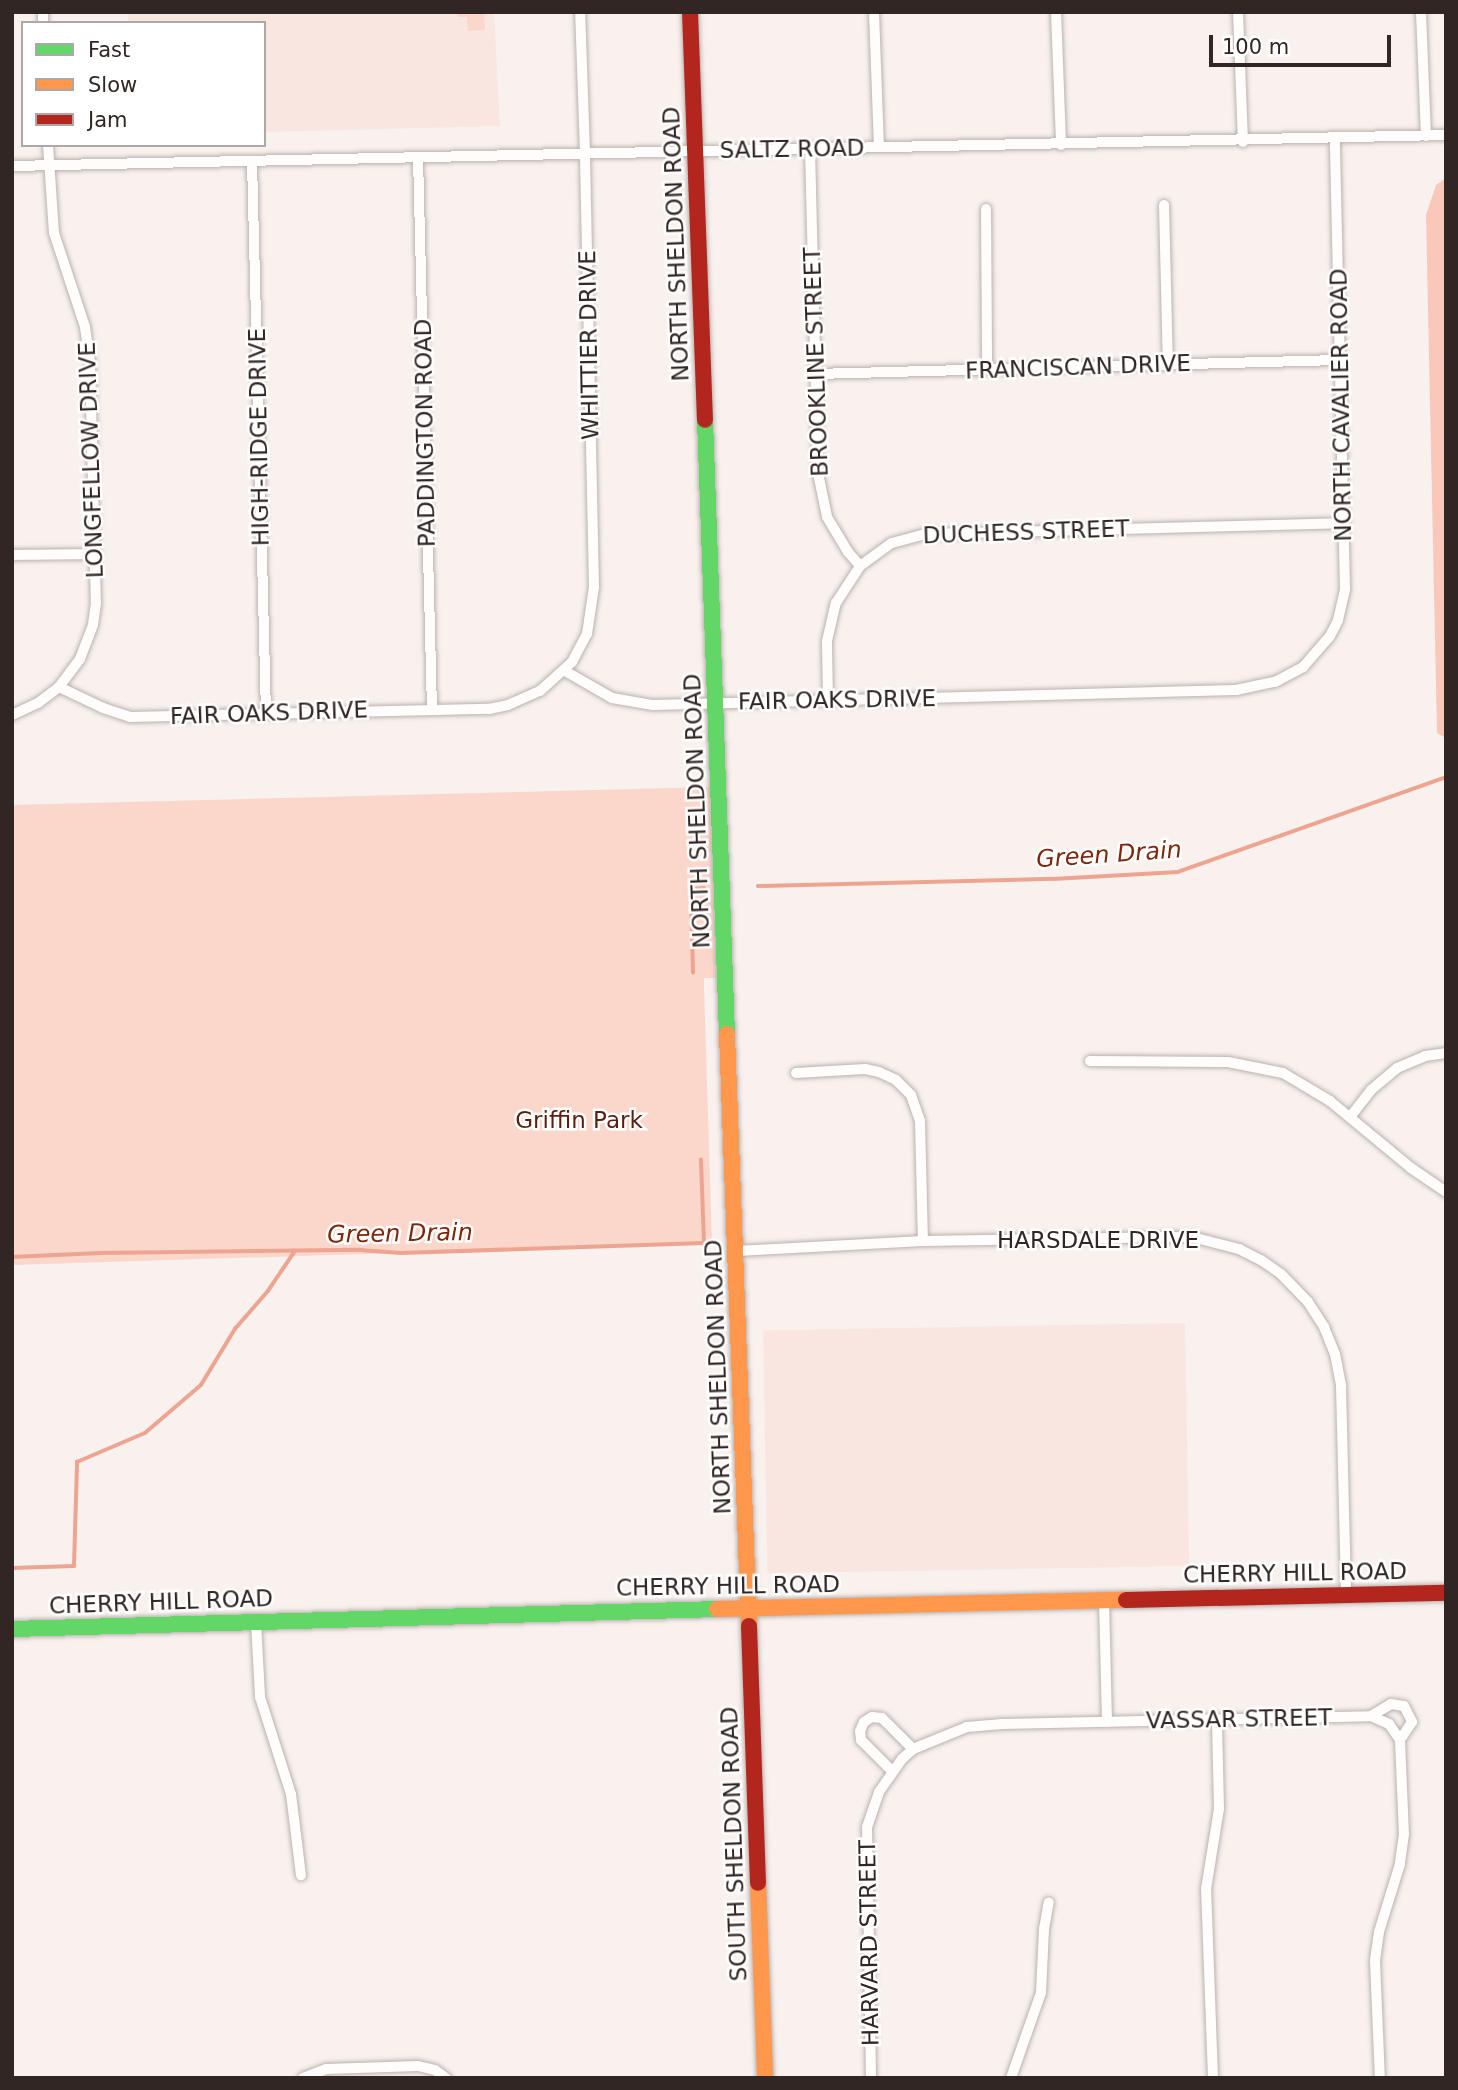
<!DOCTYPE html>
<html>
<head>
<meta charset="utf-8">
<style>
	body { margin:0 }
	#map { position:relative; width:1458px; height:2090px; overflow:hidden; background:#f8f1ee; font-family:"DejaVu Sans",sans-serif }
	div>[style] { position:absolute }
	.built>* { inset:0; background:#fae6e0; transform-origin:0 0 }
	.green>* { inset:0; background:#fad6cb }
	.forest>* { inset:0; background:#f9c8bb }
	.stream>* { height:3.5px; margin:-1.75px; padding:0 1.75px; transform-origin:1.75px; border-radius:1.75px; background:#eda490 }
	.roads { filter:drop-shadow(0 0 2px #bab2af) drop-shadow(0 0 2px #bab2af) }
	.street>* { height:10px; margin:-5px; padding:0 5px; transform-origin:5px; border-radius:5px; background:#fefdfc }
	.fast>* { height:16px; margin:-8px; padding:0 8px; transform-origin:8px; border-radius:8px; background:#63d668 }
	.slow>* { height:16px; margin:-8px; padding:0 8px; transform-origin:8px; border-radius:8px; background:#ff974d }
	.jam>* { height:16px; margin:-8px; padding:0 8px; transform-origin:8px; border-radius:8px; background:#b3261e }
	span { translate:-50% -50%; white-space:nowrap; text-align:center; line-height:1.15; -webkit-text-stroke:5px #fff; paint-order:stroke }
	.street-label { font-size:23px; color:#312623 }
	.park-label { font-size:23px; color:#5d1f0d }
	.water-label { font-size:24px; color:#7f260b; font-style:italic }
	.frame { position:absolute; inset:0; border:14px solid #312623; pointer-events:none }
	.legend { position:absolute; left:21px; top:21px; width:245px; height:126px; box-sizing:border-box; background:#fff; border:2px solid #ada8a7; margin:0; padding:9px 12px; list-style:none; font-size:21px; color:#312623 }
	.legend li { display:flex; align-items:center; gap:14px; height:35px }
	.legend b { width:35px; border:2px solid #ada8a7 }
	.scale { position:absolute; left:1209px; top:35px; width:182px; height:32px; box-sizing:border-box; border:4px solid #312623; border-top:0; padding-left:9px; font-size:21px; line-height:24px; white-space:nowrap; color:#312623; -webkit-text-stroke:5px #fff; paint-order:stroke }
</style>
</head>
<body>
<div id="map">
	<div class="built">
		<i style="clip-path:polygon(128px 12px,494px 12px,500px 126px,264px 132px,264px 23px,128px 23px)"></i>
		<i style="left:1185px;top:1323px;width:243px;height:422px;rotate:89deg"></i>
	</div>
	<div class="green">
		<i style="clip-path:polygon(457px 12px,484px 12px,485px 30px,468px 31px,467px 17px,458px 17px)"></i>
		<i style="clip-path:polygon(710px 787px,717px 978px,704px 978px,704px 988px,712px 1243px,12px 1265px,12px 805px)"></i>
	</div>
	<div class="forest">
		<i style="clip-path:polygon(1446px 178px,1446px 738px,1437px 733px,1426px 215px,1436px 185px)"></i>
	</div>
	<div class="stream">
		<i style="left:758px;top:886px;width:295px;rotate:-1.4deg"></i>
		<i style="left:1053px;top:879px;width:125px;rotate:-3.2deg"></i>
		<i style="left:1178px;top:872px;width:284px;rotate:-19.5deg"></i>
		<i style="left:693px;top:973px;width:77px;rotate:-91.5deg"></i>
		<i style="left:691px;top:896px;width:8px;rotate:-67deg"></i>
		<i style="left:694px;top:889px;width:10px;rotate:-6deg"></i>
		<i style="left:12px;top:1257px;width:88px;rotate:-2.6deg"></i>
		<i style="left:100px;top:1253px;width:260px;rotate:-0.7deg"></i>
		<i style="left:360px;top:1250px;width:41px;rotate:4.2deg"></i>
		<i style="left:401px;top:1253px;width:303px;rotate:-1.9deg"></i>
		<i style="left:704px;top:1243px;width:83px;rotate:-92.1deg"></i>
		<i style="left:12px;top:1568px;width:62px;rotate:-1.8deg"></i>
		<i style="left:74px;top:1566px;width:104px;rotate:-88.3deg"></i>
		<i style="left:77px;top:1462px;width:74px;rotate:-23.1deg"></i>
		<i style="left:145px;top:1433px;width:74px;rotate:-40.6deg"></i>
		<i style="left:201px;top:1385px;width:66px;rotate:-58.7deg"></i>
		<i style="left:235px;top:1329px;width:50px;rotate:-49deg"></i>
		<i style="left:268px;top:1291px;width:48px;rotate:-56deg"></i>
	</div>
	<div class="roads">
		<div class="street">
			<i style="left:43px;top:12px;width:11px;rotate:90deg"></i>
			<i style="left:874px;top:12px;width:135px;rotate:87.9deg"></i>
			<i style="left:1056px;top:12px;width:133px;rotate:87.8deg"></i>
			<i style="left:1238px;top:12px;width:130px;rotate:87.8deg"></i>
			<i style="left:1421px;top:12px;width:124px;rotate:87.7deg"></i>
			<i style="left:48px;top:145px;width:88px;rotate:86.1deg"></i>
			<i style="left:54px;top:233px;width:99px;rotate:71.7deg"></i>
			<i style="left:85px;top:327px;width:36px;rotate:82deg"></i>
			<i style="left:90px;top:363px;width:240px;rotate:88.6deg"></i>
			<i style="left:96px;top:603px;width:22px;rotate:98deg"></i>
			<i style="left:93px;top:625px;width:36px;rotate:111deg"></i>
			<i style="left:80px;top:659px;width:35px;rotate:127deg"></i>
			<i style="left:810px;top:148px;width:325px;rotate:88.6deg"></i>
			<i style="left:818px;top:473px;width:45px;rotate:78.4deg"></i>
			<i style="left:827px;top:517px;width:41px;rotate:59deg"></i>
			<i style="left:848px;top:552px;width:18px;rotate:49deg"></i>
			<i style="left:418px;top:157px;width:552px;rotate:88.55deg"></i>
			<i style="left:252px;top:161px;width:552px;rotate:88.55deg"></i>
			<i style="left:12px;top:166px;width:1434px;rotate:-1.24deg"></i>
			<i style="left:1164px;top:205px;width:159px;rotate:88.6deg"></i>
			<i style="left:986px;top:209px;width:160px;rotate:89.6deg"></i>
			<i style="left:815px;top:374px;width:525px;rotate:-1.53deg"></i>
			<i style="left:12px;top:555px;width:83px;rotate:-0.7deg"></i>
			<i style="left:565px;top:671px;width:54px;rotate:29.9deg"></i>
			<i style="left:612px;top:698px;width:42px;rotate:9.7deg"></i>
			<i style="left:653px;top:705px;width:583px;rotate:-1.47deg"></i>
			<i style="left:1236px;top:690px;width:40px;rotate:-12deg"></i>
			<i style="left:1275px;top:682px;width:32px;rotate:-28deg"></i>
			<i style="left:1303px;top:667px;width:41px;rotate:-48.9deg"></i>
			<i style="left:1330px;top:636px;width:18px;rotate:-63deg"></i>
			<i style="left:1338px;top:620px;width:32px;rotate:-77deg"></i>
			<i style="left:1345px;top:589px;width:449px;rotate:-91.3deg"></i>
			<i style="left:828px;top:701px;width:60px;rotate:-91deg"></i>
			<i style="left:827px;top:641px;width:39px;rotate:-77deg"></i>
			<i style="left:836px;top:603px;width:44px;rotate:-57deg"></i>
			<i style="left:860px;top:566px;width:39px;rotate:-36deg"></i>
			<i style="left:892px;top:543px;width:35px;rotate:-15deg"></i>
			<i style="left:926px;top:534px;width:419px;rotate:-1.5deg"></i>
			<i style="left:12px;top:715px;width:29px;rotate:-25deg"></i>
			<i style="left:38px;top:703px;width:26px;rotate:-37deg"></i>
			<i style="left:59px;top:687px;width:49px;rotate:25.5deg"></i>
			<i style="left:103px;top:708px;width:28px;rotate:18deg"></i>
			<i style="left:130px;top:717px;width:359px;rotate:-1.3deg"></i>
			<i style="left:489px;top:709px;width:19px;rotate:-12deg"></i>
			<i style="left:508px;top:705px;width:35px;rotate:-24deg"></i>
			<i style="left:540px;top:691px;width:43px;rotate:-42.2deg"></i>
			<i style="left:572px;top:662px;width:32px;rotate:-62deg"></i>
			<i style="left:587px;top:634px;width:48px;rotate:-81.5deg"></i>
			<i style="left:594px;top:587px;width:435px;rotate:-91.2deg"></i>
			<i style="left:585px;top:152px;width:140px;rotate:-92deg"></i>
			<i style="left:1090px;top:1061px;width:138px;rotate:0.4deg"></i>
			<i style="left:1228px;top:1062px;width:56px;rotate:11.3deg"></i>
			<i style="left:1283px;top:1073px;width:55px;rotate:30.8deg"></i>
			<i style="left:1330px;top:1101px;width:105px;rotate:39.6deg"></i>
			<i style="left:1411px;top:1168px;width:42px;rotate:34.4deg"></i>
			<i style="left:796px;top:1073px;width:69px;rotate:-3.3deg"></i>
			<i style="left:865px;top:1069px;width:14px;rotate:12deg"></i>
			<i style="left:879px;top:1072px;width:19px;rotate:25deg"></i>
			<i style="left:896px;top:1080px;width:21px;rotate:45deg"></i>
			<i style="left:911px;top:1095px;width:28px;rotate:71deg"></i>
			<i style="left:920px;top:1121px;width:120px;rotate:88.6deg"></i>
			<i style="left:1350px;top:1117px;width:34px;rotate:-52deg"></i>
			<i style="left:1371px;top:1090px;width:34px;rotate:-40deg"></i>
			<i style="left:1397px;top:1068px;width:30px;rotate:-23deg"></i>
			<i style="left:1425px;top:1056px;width:21px;rotate:-8deg"></i>
			<i style="left:737px;top:1251px;width:186px;rotate:-3.1deg"></i>
			<i style="left:923px;top:1241px;width:269px;rotate:-0.9deg"></i>
			<i style="left:1192px;top:1237px;width:49px;rotate:14.3deg"></i>
			<i style="left:1239px;top:1249px;width:25px;rotate:27deg"></i>
			<i style="left:1261px;top:1260px;width:24px;rotate:35deg"></i>
			<i style="left:1281px;top:1274px;width:39px;rotate:46deg"></i>
			<i style="left:1308px;top:1302px;width:30px;rotate:57deg"></i>
			<i style="left:1324px;top:1327px;width:29px;rotate:68deg"></i>
			<i style="left:1335px;top:1354px;width:33px;rotate:79deg"></i>
			<i style="left:1341px;top:1386px;width:208px;rotate:88.6deg"></i>
			<i style="left:1104px;top:1600px;width:122px;rotate:88.6deg"></i>
			<i style="left:256px;top:1622px;width:75px;rotate:86.9deg"></i>
			<i style="left:260px;top:1697px;width:102px;rotate:72.3deg"></i>
			<i style="left:291px;top:1794px;width:82px;rotate:83deg"></i>
			<i style="left:1371px;top:1716px;width:23px;rotate:-31deg"></i>
			<i style="left:1391px;top:1704px;width:13px;rotate:9deg"></i>
			<i style="left:1404px;top:1706px;width:18px;rotate:63deg"></i>
			<i style="left:1412px;top:1722px;width:22px;rotate:124deg"></i>
			<i style="left:892px;top:1771px;width:44px;rotate:-135deg"></i>
			<i style="left:861px;top:1740px;width:9px;rotate:-96deg"></i>
			<i style="left:860px;top:1731px;width:10px;rotate:-66deg"></i>
			<i style="left:864px;top:1722px;width:9px;rotate:-32deg"></i>
			<i style="left:872px;top:1717px;width:10px;rotate:6deg"></i>
			<i style="left:882px;top:1718px;width:44px;rotate:45deg"></i>
			<i style="left:303px;top:2078px;width:25px;rotate:-21deg"></i>
			<i style="left:326px;top:2069px;width:92px;rotate:-1.9deg"></i>
			<i style="left:418px;top:2066px;width:17px;rotate:13deg"></i>
			<i style="left:435px;top:2070px;width:14px;rotate:36deg"></i>
			<i style="left:871px;top:2078px;width:251px;rotate:-90.9deg"></i>
			<i style="left:867px;top:1827px;width:37px;rotate:-71deg"></i>
			<i style="left:879px;top:1792px;width:40px;rotate:-55.1deg"></i>
			<i style="left:902px;top:1759px;width:15px;rotate:-42deg"></i>
			<i style="left:913px;top:1749px;width:58px;rotate:-22.2deg"></i>
			<i style="left:967px;top:1727px;width:35px;rotate:-5deg"></i>
			<i style="left:1002px;top:1724px;width:369px;rotate:-1.2deg"></i>
			<i style="left:1371px;top:1716px;width:20px;rotate:24deg"></i>
			<i style="left:1389px;top:1724px;width:19px;rotate:55deg"></i>
			<i style="left:1400px;top:1740px;width:94px;rotate:87.6deg"></i>
			<i style="left:1404px;top:1834px;width:30px;rotate:98deg"></i>
			<i style="left:1400px;top:1864px;width:71px;rotate:107.2deg"></i>
			<i style="left:1379px;top:1932px;width:29px;rotate:98deg"></i>
			<i style="left:1375px;top:1961px;width:117px;rotate:87.6deg"></i>
			<i style="left:1011px;top:2078px;width:90px;rotate:-70.6deg"></i>
			<i style="left:1041px;top:1993px;width:64px;rotate:-87.3deg"></i>
			<i style="left:1044px;top:1929px;width:27px;rotate:-80deg"></i>
			<i style="left:1213px;top:2078px;width:189px;rotate:-92.1deg"></i>
			<i style="left:1206px;top:1889px;width:81px;rotate:-80.8deg"></i>
			<i style="left:1219px;top:1809px;width:89px;rotate:-91.3deg"></i>
		</div>
		<div class="fast">
			<i style="left:705px;top:420px;width:614px;rotate:87.95deg"></i>
			<i style="left:12px;top:1629px;width:705px;rotate:-1.62deg"></i>
		</div>
		<div class="slow">
			<i style="left:727px;top:1034px;width:592px;rotate:87.87deg"></i>
			<i style="left:717px;top:1609px;width:409px;rotate:-1.3deg"></i>
			<i style="left:758px;top:1883px;width:195px;rotate:87.9deg"></i>
		</div>
		<div class="jam">
			<i style="left:690px;top:12px;width:408px;rotate:87.9deg"></i>
			<i style="left:1126px;top:1600px;width:320px;rotate:-1.3deg"></i>
			<i style="left:749px;top:1626px;width:257px;rotate:88deg"></i>
		</div>
	</div>
	<div class="street-label">
		<span style="left:792px;top:149px;rotate:-1deg">SALTZ ROAD</span>
		<span style="left:676px;top:244px;rotate:-92deg">NORTH SHELDON ROAD</span>
		<span style="left:589px;top:345px;rotate:-91deg">WHITTIER DRIVE</span>
		<span style="left:816px;top:362px;rotate:-92deg">BROOKLINE STREET</span>
		<span style="left:1078px;top:367px;rotate:-2deg">FRANCISCAN DRIVE</span>
		<span style="left:1341px;top:405px;rotate:-91deg">NORTH CAVALIER ROAD</span>
		<span style="left:425px;top:433px;rotate:-91deg">PADDINGTON ROAD</span>
		<span style="left:259px;top:437px;rotate:-91deg">HIGH-RIDGE DRIVE</span>
		<span style="left:91px;top:460px;rotate:-92deg">LONGFELLOW DRIVE</span>
		<span style="left:1026px;top:532px;rotate:-2deg">DUCHESS STREET</span>
		<span style="left:837px;top:700px;rotate:-1deg">FAIR OAKS DRIVE</span>
		<span style="left:269px;top:713px;rotate:-2deg">FAIR OAKS DRIVE</span>
		<span style="left:697px;top:811px;rotate:-92deg">NORTH SHELDON ROAD</span>
		<span style="left:1098px;top:1240px">HARSDALE DRIVE</span>
		<span style="left:718px;top:1377px;rotate:-92deg">NORTH SHELDON ROAD</span>
		<span style="left:1295px;top:1573px;rotate:-1deg">CHERRY HILL ROAD</span>
		<span style="left:728px;top:1586px;rotate:-1deg">CHERRY HILL ROAD</span>
		<span style="left:161px;top:1602px;rotate:-2deg">CHERRY HILL ROAD</span>
		<span style="left:1239px;top:1719px;rotate:-1deg">VASSAR STREET</span>
		<span style="left:734px;top:1844px;rotate:-92deg">SOUTH SHELDON ROAD</span>
		<span style="left:869px;top:1943px;rotate:-91deg">HARVARD STREET</span>
	</div>
	<div class="park-label">
		<span style="left:579px;top:1120px">Griffin Park</span>
	</div>
	<div class="water-label">
		<span style="left:1109px;top:855px;rotate:-4deg">Green Drain</span>
		<span style="left:400px;top:1234px;rotate:-1deg">Green Drain</span>
	</div>
	<div class="frame"></div>
	<ul class="legend">
	<li><b style="height:9px;background:#63d668"></b>Fast</li>
	<li><b style="height:9px;background:#ff974d"></b>Slow</li>
	<li><b style="height:9px;background:#b3261e"></b>Jam</li>
	</ul>
	<div class="scale">100 m</div>
</div>
</body>
</html>
